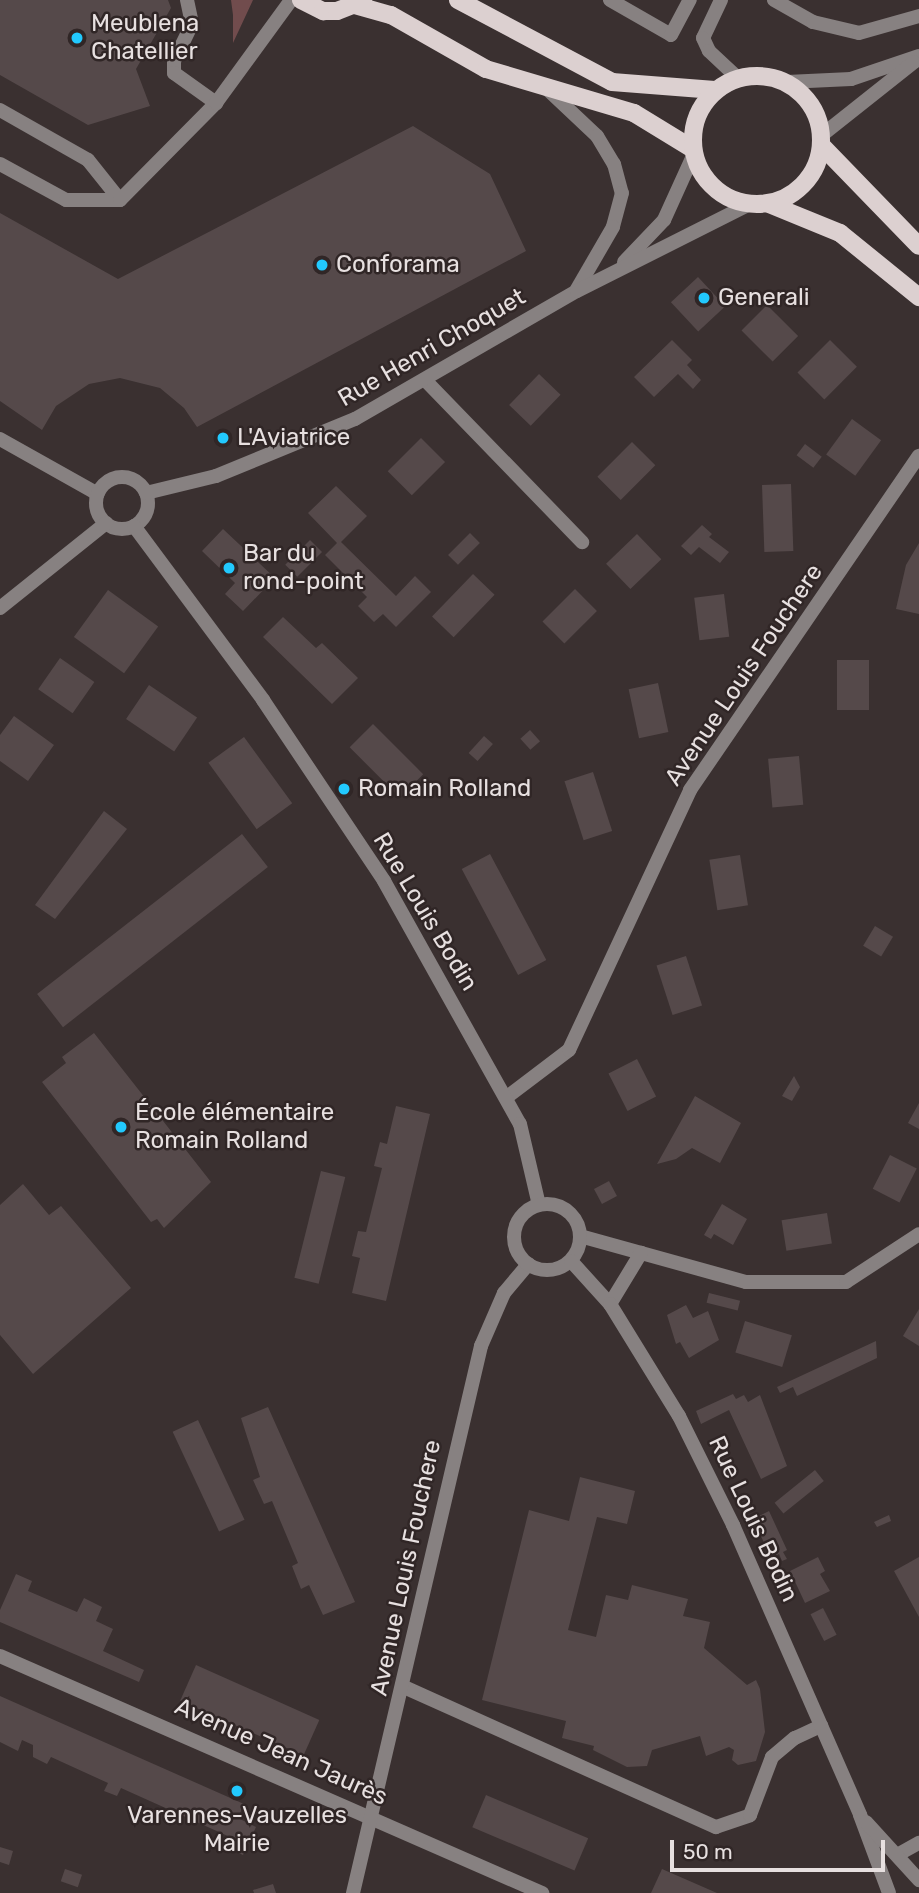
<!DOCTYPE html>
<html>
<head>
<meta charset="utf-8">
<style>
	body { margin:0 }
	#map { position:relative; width:919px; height:1893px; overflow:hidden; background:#3a3030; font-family:Rubik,sans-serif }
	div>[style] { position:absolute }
	.green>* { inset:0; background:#714c4d }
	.building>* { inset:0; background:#55494a; transform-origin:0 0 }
	.service>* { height:14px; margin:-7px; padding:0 7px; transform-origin:7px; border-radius:7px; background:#878181 }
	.minor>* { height:14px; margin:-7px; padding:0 7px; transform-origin:7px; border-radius:7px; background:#878181 }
	.tertiary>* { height:14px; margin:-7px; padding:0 7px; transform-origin:7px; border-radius:7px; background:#878181 }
	.tertiary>.ring { margin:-7px; padding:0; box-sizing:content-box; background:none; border:14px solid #878181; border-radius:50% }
	.primary>* { height:18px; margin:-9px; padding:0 9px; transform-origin:9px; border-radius:9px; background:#dcd0d0 }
	.primary>.ring { margin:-9px; padding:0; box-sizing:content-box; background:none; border:18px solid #dcd0d0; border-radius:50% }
	.dots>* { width:19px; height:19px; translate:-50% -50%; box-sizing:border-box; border:4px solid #302626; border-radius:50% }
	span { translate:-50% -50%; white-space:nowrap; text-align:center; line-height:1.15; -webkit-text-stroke:5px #302626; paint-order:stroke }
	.poi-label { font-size:24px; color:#e7e0e0 }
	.left { translate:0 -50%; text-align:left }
	.street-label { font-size:24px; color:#e7e0e0 }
	.scale { position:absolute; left:670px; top:1840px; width:215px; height:32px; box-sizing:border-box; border:4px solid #e7e0e0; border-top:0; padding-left:9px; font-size:21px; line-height:24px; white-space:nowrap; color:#e7e0e0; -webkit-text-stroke:5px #302626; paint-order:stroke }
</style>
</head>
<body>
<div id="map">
	<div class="green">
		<i style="clip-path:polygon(231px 0,253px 0,233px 43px,233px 15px)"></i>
	</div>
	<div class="building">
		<i style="clip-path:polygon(0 0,168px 0,171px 8px,136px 69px,150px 106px,88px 125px,0 75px)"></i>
		<i style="clip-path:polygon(413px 126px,490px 174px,526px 251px,197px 427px,184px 408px,160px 388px,120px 378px,89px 384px,56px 406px,42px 430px,0 401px,0 213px,118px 279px)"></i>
		<i style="left:698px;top:277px;width:40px;height:37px;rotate:47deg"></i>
		<i style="left:767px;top:305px;width:44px;height:36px;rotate:45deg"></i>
		<i style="clip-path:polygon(672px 340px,692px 360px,687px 365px,701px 380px,693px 389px,678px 374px,654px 397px,634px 377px)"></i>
		<i style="left:830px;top:340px;width:38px;height:46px;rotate:45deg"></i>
		<i style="left:539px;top:374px;width:30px;height:43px;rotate:44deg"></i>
		<i style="left:852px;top:419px;width:36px;height:44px;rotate:36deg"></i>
		<i style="left:421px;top:438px;width:34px;height:47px;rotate:45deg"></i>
		<i style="left:632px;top:442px;width:33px;height:49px;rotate:45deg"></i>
		<i style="left:805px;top:444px;width:21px;height:14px;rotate:37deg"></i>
		<i style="left:791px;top:484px;width:67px;height:29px;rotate:88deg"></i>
		<i style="clip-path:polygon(336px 486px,367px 516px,341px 542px,396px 596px,415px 576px,431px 592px,396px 627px,383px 614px,374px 622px,358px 606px,367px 597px,325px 555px,337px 543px,308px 513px)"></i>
		<i style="clip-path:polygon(702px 525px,712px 534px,709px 537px,729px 552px,720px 563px,699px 547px,691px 555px,681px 546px)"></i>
		<i style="clip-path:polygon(223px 529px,275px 578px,243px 611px,225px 594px,235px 583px,202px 551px)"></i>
		<i style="left:470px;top:533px;width:14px;height:31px;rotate:45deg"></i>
		<i style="left:637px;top:534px;width:35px;height:43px;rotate:46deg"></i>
		<i style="left:310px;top:540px;width:17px;height:35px;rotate:45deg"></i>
		<i style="clip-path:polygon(919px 543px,919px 614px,896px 609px,906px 565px)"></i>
		<i style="left:473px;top:574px;width:30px;height:59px;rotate:44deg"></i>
		<i style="left:575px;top:589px;width:31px;height:46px;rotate:45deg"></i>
		<i style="left:108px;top:590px;width:62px;height:58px;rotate:36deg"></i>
		<i style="left:724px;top:594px;width:43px;height:30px;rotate:83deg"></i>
		<i style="clip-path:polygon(283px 617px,316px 648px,322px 643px,358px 678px,332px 704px,263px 637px)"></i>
		<i style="left:60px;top:658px;width:42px;height:38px;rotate:35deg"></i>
		<i style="left:837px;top:660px;width:32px;height:50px"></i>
		<i style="left:658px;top:683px;width:50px;height:30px;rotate:78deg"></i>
		<i style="left:149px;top:685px;width:58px;height:41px;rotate:34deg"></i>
		<i style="clip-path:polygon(14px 716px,54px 745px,28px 781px,0 761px,0 735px)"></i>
		<i style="left:373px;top:724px;width:71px;height:33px;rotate:45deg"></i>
		<i style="left:530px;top:730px;width:15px;height:13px;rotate:48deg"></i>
		<i style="left:484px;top:736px;width:12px;height:23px;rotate:42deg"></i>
		<i style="left:244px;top:737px;width:82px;height:44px;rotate:54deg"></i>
		<i style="left:799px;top:756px;width:49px;height:31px;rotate:85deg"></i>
		<i style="left:593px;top:772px;width:62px;height:30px;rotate:72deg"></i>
		<i style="clip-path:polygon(104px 811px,127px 829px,55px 919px,35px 905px)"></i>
		<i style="left:242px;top:834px;width:42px;height:260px;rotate:52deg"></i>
		<i style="left:490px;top:854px;width:120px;height:32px;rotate:62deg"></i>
		<i style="left:740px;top:855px;width:51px;height:31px;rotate:81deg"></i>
		<i style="left:875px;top:926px;width:21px;height:23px;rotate:31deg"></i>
		<i style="left:686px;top:956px;width:52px;height:31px;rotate:72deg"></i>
		<i style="clip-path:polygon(94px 1033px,211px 1182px,164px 1228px,157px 1219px,151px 1222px,42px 1082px,66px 1063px,62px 1057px)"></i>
		<i style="left:637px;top:1059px;width:42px;height:32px;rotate:63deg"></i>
		<i style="clip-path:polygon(794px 1076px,800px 1087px,792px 1101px,782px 1096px)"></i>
		<i style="clip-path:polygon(695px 1096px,741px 1123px,720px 1163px,692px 1148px,676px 1159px,657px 1164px)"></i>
		<i style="clip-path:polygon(919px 1103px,919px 1129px,908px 1123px)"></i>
		<i style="clip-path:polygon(396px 1106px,430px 1114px,386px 1301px,352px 1293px,360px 1258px,352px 1256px,358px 1231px,366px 1232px,382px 1168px,374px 1166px,380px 1142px,387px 1144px)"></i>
		<i style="left:890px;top:1155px;width:30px;height:38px;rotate:27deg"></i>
		<i style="left:321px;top:1171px;width:25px;height:110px;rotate:14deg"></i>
		<i style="left:609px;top:1181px;width:17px;height:17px;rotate:62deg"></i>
		<i style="clip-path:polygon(23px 1184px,49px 1215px,61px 1206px,131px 1288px,33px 1374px,0 1335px,0 1205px)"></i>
		<i style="clip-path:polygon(722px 1204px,747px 1219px,733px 1245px,714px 1234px,711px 1239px,704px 1235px)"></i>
		<i style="left:827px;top:1213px;width:31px;height:46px;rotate:81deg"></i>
		<i style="left:709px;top:1293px;width:32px;height:10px;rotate:14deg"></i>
		<i style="clip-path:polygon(686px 1305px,693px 1318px,708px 1311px,719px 1340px,689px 1358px,680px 1342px,676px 1344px,667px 1315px)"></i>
		<i style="clip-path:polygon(919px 1309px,919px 1346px,903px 1336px)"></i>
		<i style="left:745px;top:1321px;width:49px;height:33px;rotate:17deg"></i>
		<i style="clip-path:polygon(876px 1341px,877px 1358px,797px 1396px,793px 1387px,780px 1393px,777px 1387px)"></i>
		<i style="clip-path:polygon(733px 1394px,736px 1399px,744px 1395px,748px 1402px,760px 1395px,787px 1466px,761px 1479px,729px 1410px,701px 1424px,696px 1411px)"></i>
		<i style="clip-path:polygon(268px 1407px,355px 1602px,323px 1615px,309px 1585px,301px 1589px,292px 1566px,298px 1563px,272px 1501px,264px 1504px,253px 1480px,260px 1477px,241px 1418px)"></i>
		<i style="left:198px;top:1420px;width:110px;height:28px;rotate:65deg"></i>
		<i style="left:815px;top:1470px;width:14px;height:52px;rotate:51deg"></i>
		<i style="clip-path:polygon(580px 1477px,635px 1491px,627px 1524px,597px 1517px,568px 1630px,596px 1637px,606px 1595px,628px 1600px,632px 1585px,688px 1599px,683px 1616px,710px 1622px,704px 1648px,747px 1685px,756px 1680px,760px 1689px,765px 1732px,756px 1761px,738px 1765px,732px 1760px,734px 1750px,729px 1747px,706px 1756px,700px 1736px,652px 1750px,647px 1766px,627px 1767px,593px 1750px,594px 1746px,562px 1738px,566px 1721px,482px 1700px,529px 1510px,569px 1521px)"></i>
		<i style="clip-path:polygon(769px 1511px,787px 1550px,783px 1552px,787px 1559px,782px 1561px,779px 1554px,771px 1558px,753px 1519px)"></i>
		<i style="clip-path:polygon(889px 1515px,891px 1521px,877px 1527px,874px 1522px)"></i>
		<i style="clip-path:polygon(818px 1557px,825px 1571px,820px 1574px,830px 1591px,805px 1603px,790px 1571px)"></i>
		<i style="clip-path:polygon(919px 1557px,919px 1617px,894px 1571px)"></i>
		<i style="clip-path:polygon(16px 1574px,32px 1581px,28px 1591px,77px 1612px,84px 1598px,102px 1607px,96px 1621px,113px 1629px,103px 1651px,144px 1670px,139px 1682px,0 1622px,0 1610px)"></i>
		<i style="left:823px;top:1608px;width:30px;height:14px;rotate:63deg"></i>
		<i style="left:196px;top:1665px;width:135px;height:39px;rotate:24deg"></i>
		<i style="clip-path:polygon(0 1696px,244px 1804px,238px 1818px,256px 1827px,243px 1855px,225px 1847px,230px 1837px,121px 1788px,117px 1796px,104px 1791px,108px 1783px,51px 1757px,47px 1764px,33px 1757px,33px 1745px,22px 1740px,18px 1751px,0 1742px)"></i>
		<i style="left:486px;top:1795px;width:111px;height:35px;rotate:23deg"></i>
		<i style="clip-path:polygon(0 1847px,13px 1851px,9px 1865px,0 1862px)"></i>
		<i style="left:65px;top:1869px;width:18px;height:13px;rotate:19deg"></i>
		<i style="clip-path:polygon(662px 1869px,717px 1893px,651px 1893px)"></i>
		<i style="clip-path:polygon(273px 1884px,276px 1893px,254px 1893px,253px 1890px)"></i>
	</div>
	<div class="service">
		<i style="left:187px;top:0;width:25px;rotate:78deg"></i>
		<i style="left:192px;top:24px;width:41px;rotate:115.9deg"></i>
		<i style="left:174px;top:61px;width:12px;rotate:90deg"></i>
		<i style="left:174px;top:73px;width:52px;rotate:35.5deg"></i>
		<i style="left:610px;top:0;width:70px;rotate:29.8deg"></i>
		<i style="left:671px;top:35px;width:40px;rotate:-62deg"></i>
		<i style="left:721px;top:0;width:42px;rotate:115.3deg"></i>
		<i style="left:703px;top:38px;width:14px;rotate:65deg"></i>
		<i style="left:709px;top:51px;width:40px;rotate:43deg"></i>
		<i style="left:774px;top:0;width:45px;rotate:29.4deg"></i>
		<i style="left:813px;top:22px;width:47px;rotate:13.4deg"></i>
		<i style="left:859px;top:33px;width:62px;rotate:-15.8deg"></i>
		<i style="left:0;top:110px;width:101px;rotate:29.6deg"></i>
		<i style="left:88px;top:160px;width:51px;rotate:51.3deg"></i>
		<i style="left:0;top:164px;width:75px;rotate:28.6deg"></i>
		<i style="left:66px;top:200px;width:54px"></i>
		<i style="left:120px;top:200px;width:136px;rotate:-45.3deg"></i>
		<i style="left:216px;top:103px;width:127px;rotate:-53.9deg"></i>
		<i style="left:404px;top:1687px;width:342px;rotate:24.2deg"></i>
		<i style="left:716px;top:1827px;width:36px;rotate:-19deg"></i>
		<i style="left:750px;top:1815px;width:62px;rotate:-69.2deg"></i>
		<i style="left:772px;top:1757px;width:30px;rotate:-40deg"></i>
		<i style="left:795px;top:1738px;width:29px;rotate:-25deg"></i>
	</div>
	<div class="minor">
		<i style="left:425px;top:380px;width:226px;rotate:45.9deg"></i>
		<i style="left:507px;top:1097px;width:78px;rotate:-37.2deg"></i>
		<i style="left:569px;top:1050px;width:287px;rotate:-65deg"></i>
		<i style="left:690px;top:790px;width:405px;rotate:-55.6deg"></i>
		<i style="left:580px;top:1236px;width:172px;rotate:15.5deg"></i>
		<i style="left:746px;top:1282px;width:100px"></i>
		<i style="left:846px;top:1282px;width:87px;rotate:-33.3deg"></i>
		<i style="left:610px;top:1304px;width:60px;rotate:-58.7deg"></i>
		<i style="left:0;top:1656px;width:592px;rotate:23.62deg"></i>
		<i style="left:897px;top:1855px;width:25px;rotate:-29deg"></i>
		<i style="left:353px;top:1893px;width:562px;rotate:-76.83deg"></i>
		<i style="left:481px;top:1346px;width:58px;rotate:-66.5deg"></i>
		<i style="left:504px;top:1293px;width:38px;rotate:-50deg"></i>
	</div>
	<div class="tertiary">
		<i style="left:787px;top:82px;width:64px;rotate:-2.7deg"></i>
		<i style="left:851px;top:79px;width:72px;rotate:-18.7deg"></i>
		<i style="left:546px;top:88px;width:70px;rotate:43.3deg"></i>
		<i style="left:597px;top:136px;width:33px;rotate:59deg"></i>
		<i style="left:614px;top:164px;width:30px;rotate:75deg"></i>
		<i style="left:622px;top:193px;width:35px;rotate:105deg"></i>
		<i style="left:613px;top:227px;width:72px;rotate:120.1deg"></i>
		<i style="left:822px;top:135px;width:117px;rotate:-38.4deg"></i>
		<i style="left:624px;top:262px;width:58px;rotate:-46.4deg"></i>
		<i style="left:664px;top:220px;width:72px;rotate:-65.6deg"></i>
		<i style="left:0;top:439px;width:112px;rotate:29.3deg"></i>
		<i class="ring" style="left:96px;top:477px;width:38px;height:38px"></i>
		<i style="left:146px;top:493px;width:72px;rotate:-13.7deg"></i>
		<i style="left:216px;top:476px;width:150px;rotate:-22.3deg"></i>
		<i style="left:355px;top:419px;width:256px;rotate:-30deg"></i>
		<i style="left:577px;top:291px;width:194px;rotate:-26.7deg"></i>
		<i style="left:134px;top:526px;width:217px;rotate:53.4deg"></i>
		<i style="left:263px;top:700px;width:218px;rotate:56.2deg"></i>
		<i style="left:384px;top:881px;width:278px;rotate:60.8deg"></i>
		<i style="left:520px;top:1124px;width:83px;rotate:76.8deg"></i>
		<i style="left:0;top:608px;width:136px;rotate:-38.7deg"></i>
		<i class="ring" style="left:514px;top:1204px;width:52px;height:52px"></i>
		<i style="left:571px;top:1261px;width:58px;rotate:47.8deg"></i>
		<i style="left:610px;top:1304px;width:132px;rotate:58.4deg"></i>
		<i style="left:679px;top:1416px;width:122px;rotate:63.6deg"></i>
		<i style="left:733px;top:1525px;width:317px;rotate:66.3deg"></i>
		<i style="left:860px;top:1815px;width:83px;rotate:69.6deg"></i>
		<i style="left:866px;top:1822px;width:79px;rotate:47.6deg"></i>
	</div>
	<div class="primary">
		<i style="left:301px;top:0;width:25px;rotate:27deg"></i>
		<i style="left:323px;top:11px;width:14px"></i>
		<i style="left:337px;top:11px;width:28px;rotate:-21deg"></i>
		<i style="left:458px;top:0;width:174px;rotate:28deg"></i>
		<i style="left:612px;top:82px;width:103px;rotate:4.4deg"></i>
		<i style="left:355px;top:5px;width:37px;rotate:16deg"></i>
		<i style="left:391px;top:15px;width:109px;rotate:29.6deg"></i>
		<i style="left:486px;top:69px;width:154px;rotate:16.6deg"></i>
		<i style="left:634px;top:113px;width:69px;rotate:31.4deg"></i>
		<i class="ring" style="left:693px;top:76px;width:110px;height:110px"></i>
		<i style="left:822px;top:146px;width:139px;rotate:45.9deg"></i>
		<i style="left:769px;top:204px;width:77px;rotate:22.2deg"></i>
		<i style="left:840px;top:233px;width:102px;rotate:39deg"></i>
	</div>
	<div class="dots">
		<i style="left:77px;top:38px;background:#22c9fe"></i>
		<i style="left:322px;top:265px;background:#22c9fe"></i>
		<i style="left:704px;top:298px;background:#22c9fe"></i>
		<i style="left:223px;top:438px;background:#22c9fe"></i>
		<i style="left:229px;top:568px;background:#22c9fe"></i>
		<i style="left:344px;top:789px;background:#22c9fe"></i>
		<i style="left:121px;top:1127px;background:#22c9fe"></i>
		<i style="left:237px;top:1791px;background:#22c9fe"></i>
	</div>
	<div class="poi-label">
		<span class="left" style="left:91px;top:38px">Meublena<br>Chatellier</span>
		<span class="left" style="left:336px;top:265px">Conforama</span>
		<span class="left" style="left:718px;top:298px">Generali</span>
		<span class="left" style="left:237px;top:438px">L'Aviatrice</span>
		<span class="left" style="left:243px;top:568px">Bar du<br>rond-point</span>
		<span class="left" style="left:358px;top:789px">Romain Rolland</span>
		<span class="left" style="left:135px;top:1127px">École élémentaire<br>Romain Rolland</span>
		<span style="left:237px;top:1830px">Varennes-Vauzelles<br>Mairie</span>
	</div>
	<div class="street-label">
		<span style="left:432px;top:348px;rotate:-30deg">Rue Henri Choquet</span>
		<span style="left:744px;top:675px;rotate:-56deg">Avenue Louis Fouchere</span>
		<span style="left:425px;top:912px;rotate:59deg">Rue Louis Bodin</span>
		<span style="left:753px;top:1519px;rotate:65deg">Rue Louis Bodin</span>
		<span style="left:406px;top:1568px;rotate:-78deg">Avenue Louis Fouchere</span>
		<span style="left:281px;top:1752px;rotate:24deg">Avenue Jean Jaurès</span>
	</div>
	<div class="scale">50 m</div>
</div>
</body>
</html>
